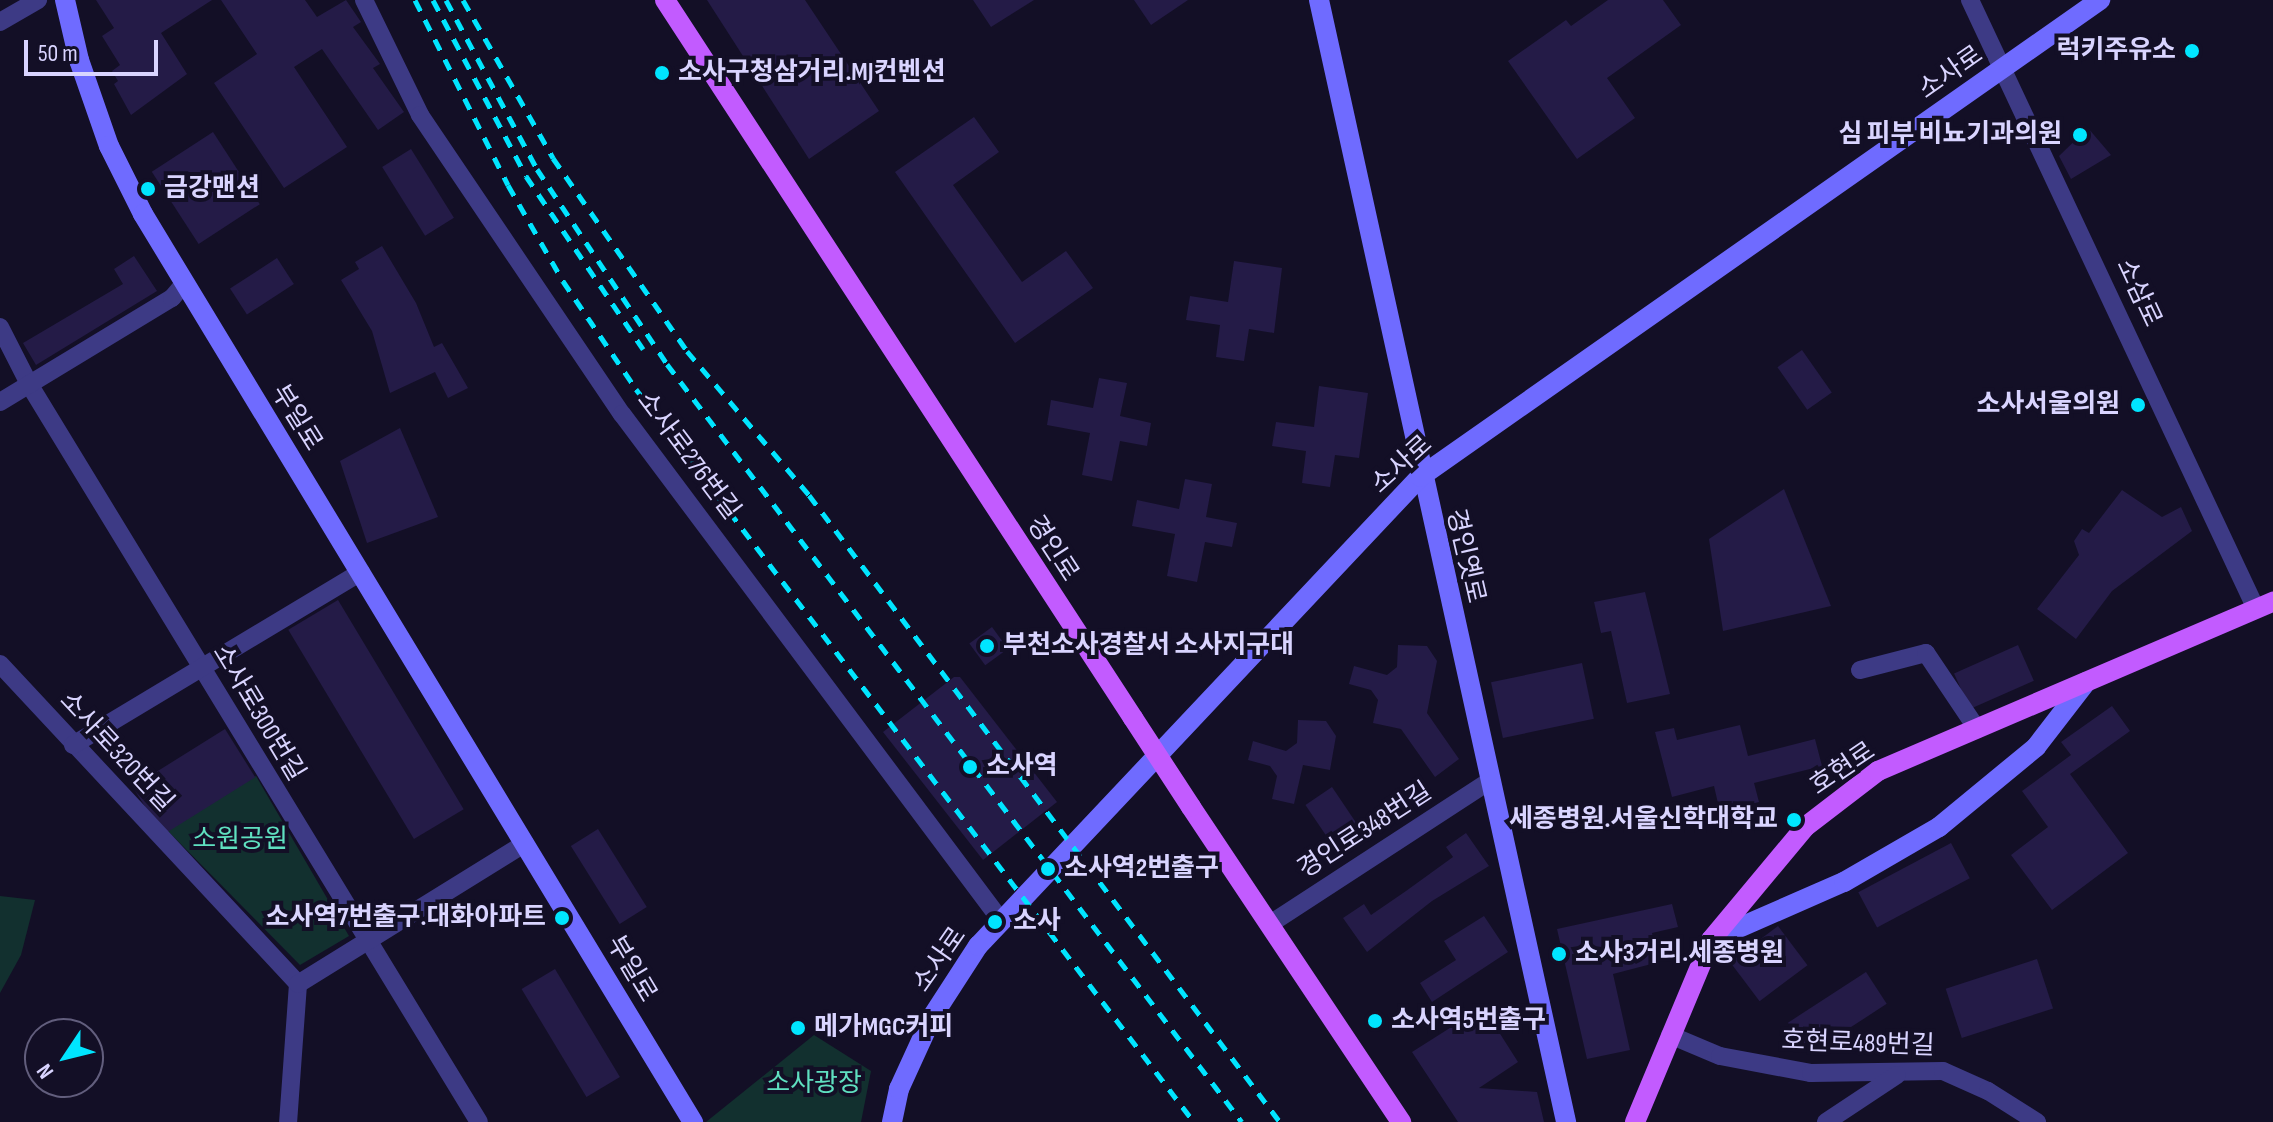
<!DOCTYPE html>
<html>
<head>
<meta charset="utf-8">
<style>
	body { margin:0 }
	#map { position:relative; width:2273px; height:1122px; overflow:hidden; background:#130f26; font-family:"Sofia Sans Condensed","Noto Sans KR",sans-serif }
	div>[style] { position:absolute }
	.green>* { inset:0; background:#12302f }
	.building>* { inset:0; background:#241b47; transform-origin:0 0 }
	.street>* { height:18px; margin:-9px; padding:0 9px; transform-origin:9px; border-radius:9px; background:#3d3a85 }
	.secondary>* { height:20px; margin:-10px; padding:0 10px; transform-origin:10px; border-radius:10px; background:#6f6bff }
	.primary>* { height:20px; margin:-10px; padding:0 10px; transform-origin:10px; border-radius:10px; background:#c25bff }
	.rail>* { height:5px; margin-top:-2.5px; transform-origin:0; background:repeating-linear-gradient(90deg,#00e5ff 0 12px,transparent 0 22px) }
	.primary-bridge>* { height:20px; margin:-10px; padding:0 10px; transform-origin:10px; border-radius:10px; background:#c25bff }
	.dots>* { width:22px; height:22px; translate:-50% -50%; box-sizing:border-box; border:4px solid #130f26; border-radius:50% }
	span { translate:-50% -50%; white-space:nowrap; text-align:center; line-height:1.15; -webkit-text-stroke:8px #130f26; paint-order:stroke }
	.poi-label { font-size:26px; color:#d9d4ff; font-weight:700 }
	.right { translate:-100% -50%; text-align:right }
	.left { translate:0 -50%; text-align:left }
	.street-label { font-size:26px; color:#d9d4ff }
	.park-label { font-size:26px; color:#5fe0c0 }
	.north { position:absolute; left:24px; top:1018px; width:80px; height:80px; box-sizing:border-box; background:#130f26; border:2px solid #625e7d; border-radius:50%; rotate:235deg; font-size:22px; font-weight:700; line-height:32px; text-align:center; color:#d9d4ff }
	.north::after { content:''; display:block; margin:auto; width:28px; height:36px; background:#00e5ff; clip-path:polygon(50% 0,100% 100%,50% 72%,0 100%) }
	.scale { position:absolute; left:24px; top:40px; width:134px; height:36px; box-sizing:border-box; border:4px solid #d9d4ff; border-top:0; padding-left:10px; font-size:24px; line-height:28px; white-space:nowrap; color:#d9d4ff; -webkit-text-stroke:6px #130f26; paint-order:stroke }
</style>
</head>
<body>
<div id="map">
	<div class="green">
		<i style="clip-path:polygon(256px 776px,349px 936px,300px 965px,166px 829px)"></i>
		<i style="clip-path:polygon(0 896px,35px 900px,21px 955px,0 993px)"></i>
		<i style="clip-path:polygon(814px 1035px,871px 1071px,861px 1122px,706px 1122px)"></i>
	</div>
	<div class="building">
		<i style="clip-path:polygon(96px 0,212px 0,161px 33px,187px 74px,131px 115px,114px 84px,118px 81px,112px 71px,120px 65px,102px 36px,114px 28px)"></i>
		<i style="clip-path:polygon(221px 0,305px 0,317px 17px,346px 0,361px 22px,353px 27px,380px 64px,373px 68px,404px 112px,378px 130px,322px 49px,294px 67px,347px 147px,284px 188px,214px 83px,257px 54px)"></i>
		<i style="clip-path:polygon(707px 0,805px 0,879px 111px,809px 159px)"></i>
		<i style="clip-path:polygon(973px 0,1034px 0,991px 27px)"></i>
		<i style="clip-path:polygon(1134px 0,1188px 0,1151px 25px)"></i>
		<i style="clip-path:polygon(1608px 0,1663px 0,1681px 25px,1607px 78px,1635px 118px,1577px 159px,1508px 61px,1566px 20px,1571px 26px)"></i>
		<i style="clip-path:polygon(974px 117px,999px 152px,953px 185px,1022px 282px,1066px 251px,1093px 288px,1015px 343px,895px 172px)"></i>
		<i style="clip-path:polygon(2088px 128px,2111px 155px,2071px 179px,2059px 156px)"></i>
		<i style="left:213px;top:132px;width:86px;height:73px;rotate:57deg"></i>
		<i style="left:411px;top:149px;width:81px;height:34px;rotate:58deg"></i>
		<i style="clip-path:polygon(382px 246px,416px 303px,434px 347px,442px 343px,468px 388px,448px 398px,435px 372px,390px 393px,372px 331px,341px 280px,359px 269px,355px 262px)"></i>
		<i style="clip-path:polygon(134px 256px,157px 291px,36px 365px,23px 343px,123px 284px,114px 269px)"></i>
		<i style="left:277px;top:258px;width:31px;height:56px;rotate:57deg"></i>
		<i style="clip-path:polygon(1234px 261px,1282px 268px,1274px 333px,1249px 329px,1244px 361px,1216px 357px,1220px 325px,1186px 320px,1190px 296px,1228px 302px)"></i>
		<i style="left:1802px;top:350px;width:52px;height:30px;rotate:55deg"></i>
		<i style="clip-path:polygon(1099px 378px,1127px 383px,1120px 416px,1151px 423px,1147px 446px,1120px 441px,1112px 481px,1082px 475px,1090px 433px,1047px 425px,1051px 400px,1093px 408px)"></i>
		<i style="clip-path:polygon(1319px 386px,1368px 393px,1359px 458px,1335px 455px,1330px 487px,1302px 483px,1306px 451px,1272px 446px,1276px 422px,1314px 427px)"></i>
		<i style="clip-path:polygon(400px 428px,438px 517px,367px 543px,340px 461px)"></i>
		<i style="clip-path:polygon(1185px 479px,1212px 484px,1206px 517px,1237px 523px,1232px 547px,1205px 542px,1197px 582px,1167px 576px,1175px 534px,1132px 526px,1137px 500px,1179px 509px)"></i>
		<i style="clip-path:polygon(1784px 489px,1831px 606px,1723px 631px,1709px 539px)"></i>
		<i style="clip-path:polygon(2122px 490px,2162px 517px,2181px 507px,2192px 531px,2112px 591px,2076px 639px,2037px 609px,2079px 555px,2074px 541px,2082px 529px,2089px 533px)"></i>
		<i style="clip-path:polygon(1645px 592px,1670px 694px,1627px 703px,1611px 631px,1601px 633px,1594px 602px)"></i>
		<i style="left:338px;top:600px;width:244px;height:58px;rotate:59deg"></i>
		<i style="left:992px;top:627px;width:27px;height:28px;rotate:54deg"></i>
		<i style="clip-path:polygon(1398px 645px,1427px 646px,1437px 661px,1427px 713px,1459px 759px,1435px 777px,1401px 729px,1373px 723px,1378px 700px,1371px 690px,1349px 684px,1354px 666px,1387px 675px,1397px 667px)"></i>
		<i style="left:2018px;top:645px;width:39px;height:70px;rotate:66deg"></i>
		<i style="left:1582px;top:663px;width:57px;height:93px;rotate:78deg"></i>
		<i style="clip-path:polygon(954px 677px,960px 677px,1057px 802px,983px 860px,883px 732px)"></i>
		<i style="clip-path:polygon(2112px 706px,2130px 731px,2070px 774px,2128px 853px,2052px 910px,2011px 855px,2048px 827px,2022px 791px,2071px 755px,2061px 742px)"></i>
		<i style="clip-path:polygon(1298px 720px,1326px 721px,1336px 736px,1330px 770px,1303px 765px,1294px 804px,1272px 799px,1277px 776px,1270px 766px,1248px 760px,1253px 741px,1286px 751px,1297px 743px)"></i>
		<i style="clip-path:polygon(1740px 725px,1748px 756px,1815px 739px,1822px 766px,1754px 783px,1759px 802px,1720px 812px,1714px 786px,1672px 797px,1655px 732px,1674px 728px,1677px 740px)"></i>
		<i style="left:225px;top:729px;width:57px;height:109px;rotate:58deg"></i>
		<i style="left:1332px;top:787px;width:57px;height:32px;rotate:56deg"></i>
		<i style="left:598px;top:829px;width:92px;height:32px;rotate:58deg"></i>
		<i style="clip-path:polygon(1466px 833px,1489px 866px,1432px 901px,1367px 952px,1343px 918px,1364px 904px,1371px 915px,1406px 891px,1453px 857px,1446px 847px)"></i>
		<i style="left:1951px;top:843px;width:40px;height:105px;rotate:62deg"></i>
		<i style="clip-path:polygon(1672px 904px,1678px 927px,1652px 933px,1659px 962px,1613px 974px,1630px 1050px,1587px 1059px,1557px 929px)"></i>
		<i style="clip-path:polygon(1484px 916px,1508px 952px,1432px 1002px,1420px 983px,1456px 960px,1444px 941px)"></i>
		<i style="left:1778px;top:926px;width:49px;height:60px;rotate:53deg"></i>
		<i style="left:2037px;top:959px;width:52px;height:96px;rotate:72deg"></i>
		<i style="left:555px;top:969px;width:126px;height:39px;rotate:59deg"></i>
		<i style="left:1866px;top:972px;width:38px;height:93px;rotate:57deg"></i>
		<i style="clip-path:polygon(1483px 1007px,1518px 1062px,1479px 1088px,1537px 1092px,1544px 1122px,1458px 1122px,1412px 1052px)"></i>
	</div>
	<div class="street">
		<i style="left:364px;top:0;width:128px;rotate:64deg"></i>
		<i style="left:420px;top:115px;width:361px;rotate:56deg"></i>
		<i style="left:622px;top:414px;width:634px;rotate:53.2deg"></i>
		<i style="left:1970px;top:0;width:673px;rotate:64.84deg"></i>
		<i style="left:0;top:22px;width:44px;rotate:-30.1deg"></i>
		<i style="left:0;top:327px;width:64px;rotate:63deg"></i>
		<i style="left:29px;top:384px;width:864px;rotate:58.63deg"></i>
		<i style="left:0;top:402px;width:201px;rotate:-31.2deg"></i>
		<i style="left:172px;top:298px;width:17px;rotate:-50deg"></i>
		<i style="left:0;top:664px;width:437px;rotate:47deg"></i>
		<i style="left:298px;top:984px;width:138px;rotate:94.1deg"></i>
		<i style="left:1860px;top:670px;width:68px;rotate:-14.4deg"></i>
		<i style="left:1926px;top:653px;width:92px;rotate:56.1deg"></i>
		<i style="left:73px;top:745px;width:336px;rotate:-31deg"></i>
		<i style="left:1270px;top:924px;width:262px;rotate:-33.1deg"></i>
		<i style="left:298px;top:984px;width:267px;rotate:-31.8deg"></i>
		<i style="left:1670px;top:1035px;width:54px;rotate:22.8deg"></i>
		<i style="left:1720px;top:1056px;width:93px;rotate:10.6deg"></i>
		<i style="left:1811px;top:1073px;width:132px;rotate:-0.9deg"></i>
		<i style="left:1943px;top:1071px;width:49px;rotate:24deg"></i>
		<i style="left:1988px;top:1091px;width:58px;rotate:32.3deg"></i>
		<i style="left:1826px;top:1122px;width:85px;rotate:-33.5deg"></i>
	</div>
	<div class="secondary">
		<i style="left:65px;top:0;width:62px;rotate:76.9deg"></i>
		<i style="left:79px;top:60px;width:91px;rotate:70.8deg"></i>
		<i style="left:109px;top:146px;width:76px;rotate:63.4deg"></i>
		<i style="left:143px;top:214px;width:1062px;rotate:58.8deg"></i>
		<i style="left:1319px;top:0;width:1149px;rotate:77.58deg"></i>
		<i style="left:1711px;top:940px;width:145px;rotate:-23.6deg"></i>
		<i style="left:1844px;top:882px;width:110px;rotate:-30.1deg"></i>
		<i style="left:1939px;top:827px;width:126px;rotate:-39.5deg"></i>
		<i style="left:2036px;top:747px;width:82px;rotate:-52.4deg"></i>
		<i style="left:892px;top:1122px;width:34px;rotate:-78deg"></i>
		<i style="left:899px;top:1089px;width:79px;rotate:-65.4deg"></i>
		<i style="left:932px;top:1017px;width:85px;rotate:-57.1deg"></i>
		<i style="left:978px;top:946px;width:644px;rotate:-46.7deg"></i>
		<i style="left:1420px;top:477px;width:831px;rotate:-35.05deg"></i>
	</div>
	<div class="primary">
		<i style="left:665px;top:0;width:857px;rotate:56.9deg"></i>
		<i style="left:1191px;top:807px;width:379px;rotate:56.3deg"></i>
		<i style="left:1635px;top:1122px;width:197px;rotate:-67.3deg"></i>
		<i style="left:1711px;top:940px;width:147px;rotate:-50.2deg"></i>
		<i style="left:1805px;top:827px;width:92px;rotate:-37.5deg"></i>
		<i style="left:1878px;top:771px;width:430px;rotate:-23.2deg"></i>
	</div>
	<div class="rail">
		<i style="left:415px;top:0;width:207px;rotate:63.3deg"></i>
		<i style="left:508px;top:185px;width:111px;rotate:60.2deg"></i>
		<i style="left:563px;top:281px;width:130px;rotate:55.9deg"></i>
		<i style="left:636px;top:389px;width:921px;rotate:52.72deg"></i>
		<i style="left:433px;top:0;width:199px;rotate:62.1deg"></i>
		<i style="left:526px;top:176px;width:209px;rotate:55.9deg"></i>
		<i style="left:446px;top:0;width:192px;rotate:61.7deg"></i>
		<i style="left:537px;top:169px;width:234px;rotate:56.3deg"></i>
		<i style="left:667px;top:364px;width:951px;rotate:52.82deg"></i>
		<i style="left:463px;top:0;width:182px;rotate:60.3deg"></i>
		<i style="left:553px;top:158px;width:235px;rotate:55.2deg"></i>
		<i style="left:687px;top:351px;width:189px;rotate:49.7deg"></i>
		<i style="left:809px;top:495px;width:784px;rotate:53.09deg"></i>
	</div>
	<div class="primary-bridge">
		<i style="left:1133px;top:718px;width:106px;rotate:56.9deg"></i>
	</div>
	<div class="dots">
		<i style="left:2192px;top:51px;background:#00e5ff"></i>
		<i style="left:662px;top:73px;background:#00e5ff"></i>
		<i style="left:2080px;top:135px;background:#00e5ff"></i>
		<i style="left:148px;top:189px;background:#00e5ff"></i>
		<i style="left:2138px;top:405px;background:#00e5ff"></i>
		<i style="left:987px;top:646px;background:#00e5ff"></i>
		<i style="left:970px;top:767px;background:#00e5ff"></i>
		<i style="left:1794px;top:820px;background:#00e5ff"></i>
		<i style="left:1048px;top:869px;background:#00e5ff"></i>
		<i style="left:562px;top:918px;background:#00e5ff"></i>
		<i style="left:995px;top:922px;background:#00e5ff"></i>
		<i style="left:1559px;top:954px;background:#00e5ff"></i>
		<i style="left:1375px;top:1021px;background:#00e5ff"></i>
		<i style="left:798px;top:1028px;background:#00e5ff"></i>
	</div>
	<div class="poi-label">
		<span class="right" style="left:2176px;top:51px">럭키주유소</span>
		<span class="left" style="left:678px;top:73px">소사구청삼거리.MJ컨벤션</span>
		<span class="right" style="left:2062px;top:135px">심 피부 비뇨기과의원</span>
		<span class="left" style="left:164px;top:189px">금강맨션</span>
		<span class="right" style="left:2120px;top:405px">소사서울의원</span>
		<span class="left" style="left:1003px;top:646px">부천소사경찰서 소사지구대</span>
		<span class="left" style="left:986px;top:767px">소사역</span>
		<span class="right" style="left:1778px;top:820px">세종병원.서울신학대학교</span>
		<span class="left" style="left:1064px;top:869px">소사역2번출구</span>
		<span class="right" style="left:546px;top:918px">소사역7번출구.대화아파트</span>
		<span class="left" style="left:1013px;top:922px">소사</span>
		<span class="left" style="left:1575px;top:954px">소사3거리.세종병원</span>
		<span class="left" style="left:1391px;top:1021px">소사역5번출구</span>
		<span class="left" style="left:814px;top:1028px">메가MGC커피</span>
	</div>
	<div class="street-label">
		<span style="left:1951px;top:73px;rotate:-35deg">소사로</span>
		<span style="left:2138px;top:293px;rotate:65deg">소삼로</span>
		<span style="left:296px;top:418px;rotate:58deg">부일로</span>
		<span style="left:688px;top:456px;rotate:53deg">소사로276번길</span>
		<span style="left:1402px;top:465px;rotate:-42deg">소사로</span>
		<span style="left:1052px;top:549px;rotate:57deg">경인로</span>
		<span style="left:1465px;top:556px;rotate:77deg">경인옛로</span>
		<span style="left:258px;top:713px;rotate:59deg">소사로300번길</span>
		<span style="left:116px;top:752px;rotate:47deg">소사로320번길</span>
		<span style="left:1843px;top:769px;rotate:-34deg">호현로</span>
		<span style="left:1365px;top:831px;rotate:-33deg">경인로348번길</span>
		<span style="left:940px;top:960px;rotate:-55deg">소사로</span>
		<span style="left:631px;top:969px;rotate:59deg">부일로</span>
		<span style="left:1858px;top:1044px;rotate:2deg">호현로489번길</span>
	</div>
	<div class="park-label">
		<span style="left:240px;top:840px">소원공원</span>
		<span style="left:814px;top:1084px">소사광장</span>
	</div>
	<div class="north">N</div>
	<div class="scale">50 m</div>
</div>
</body>
</html>
